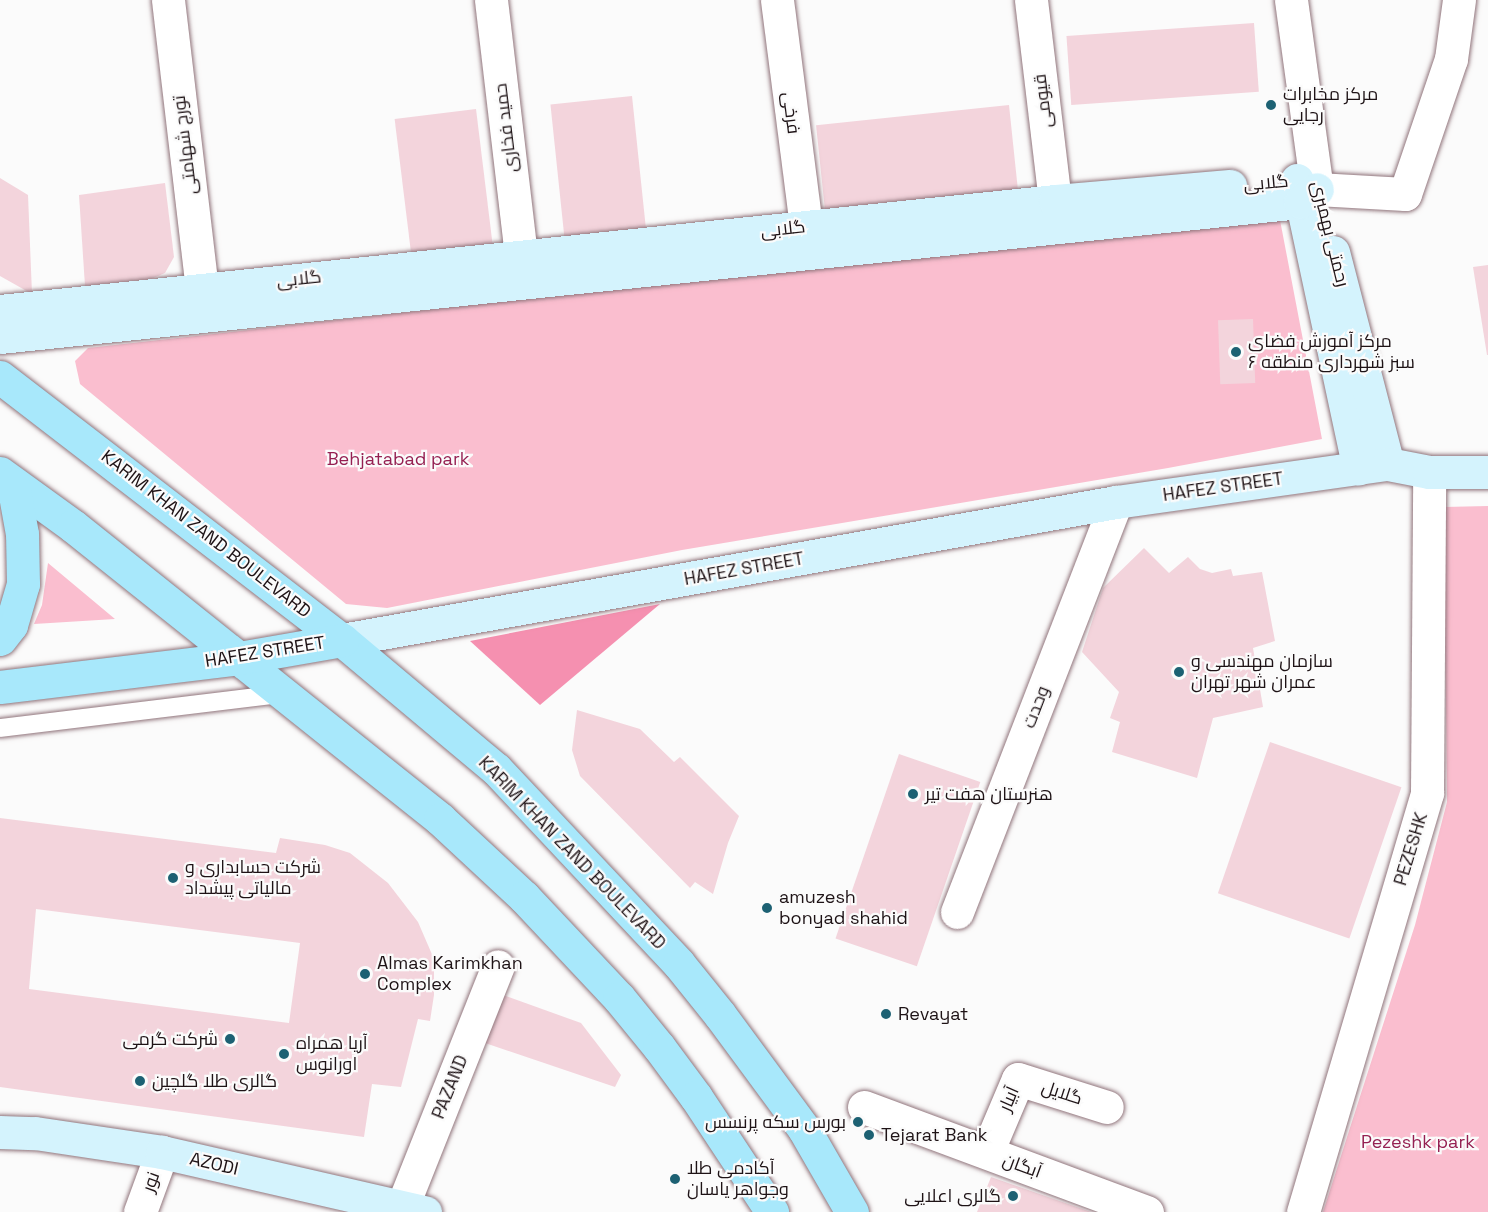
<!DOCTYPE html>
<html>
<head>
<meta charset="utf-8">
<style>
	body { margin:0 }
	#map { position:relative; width:1488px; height:1212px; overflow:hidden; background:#fbfbfb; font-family:"Space Grotesk",Cairo,sans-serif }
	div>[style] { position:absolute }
	.green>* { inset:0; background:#fabecf }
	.forest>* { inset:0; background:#f590b0 }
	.building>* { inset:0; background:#f3d4dc; transform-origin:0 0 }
	.roads { filter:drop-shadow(0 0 2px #91757c) drop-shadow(0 0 2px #91757c) }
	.lane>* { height:18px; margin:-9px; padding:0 9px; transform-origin:9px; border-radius:9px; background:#fff }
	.street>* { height:33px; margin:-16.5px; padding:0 16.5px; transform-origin:16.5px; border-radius:16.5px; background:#fff }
	.secondary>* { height:33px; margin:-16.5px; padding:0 16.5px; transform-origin:16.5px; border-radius:16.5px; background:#d4f3fd }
	.primary>* { height:33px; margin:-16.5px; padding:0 16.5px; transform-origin:16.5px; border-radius:16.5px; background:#a8e8fb }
	.dots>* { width:16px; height:16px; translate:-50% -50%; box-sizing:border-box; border:3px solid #fbfbfb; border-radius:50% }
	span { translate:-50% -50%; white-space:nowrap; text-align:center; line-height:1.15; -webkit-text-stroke:4.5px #fbfbfb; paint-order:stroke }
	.poi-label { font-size:18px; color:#1e1316 }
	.left { translate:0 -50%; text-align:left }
	.right { translate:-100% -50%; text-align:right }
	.street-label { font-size:18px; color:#1e1316 }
	.park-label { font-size:18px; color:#952052 }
</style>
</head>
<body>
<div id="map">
	<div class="green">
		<i style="clip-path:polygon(1280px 220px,1322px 439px,1168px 468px,682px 550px,387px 608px,346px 604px,80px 384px,75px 361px,88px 348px,1068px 238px)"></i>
		<i style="clip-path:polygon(1488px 506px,1488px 1212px,1323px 1212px,1415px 925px,1447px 802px,1444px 507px)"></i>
		<i style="clip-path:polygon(48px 563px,115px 619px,34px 624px,42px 605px)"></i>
	</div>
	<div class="forest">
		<i style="clip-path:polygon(660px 604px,540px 705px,470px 641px)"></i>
	</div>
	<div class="building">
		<i style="left:1254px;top:23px;width:69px;height:188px;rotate:86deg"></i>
		<i style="left:632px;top:96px;width:147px;height:82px;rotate:84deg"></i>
		<i style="left:1009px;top:105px;width:90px;height:194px;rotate:84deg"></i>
		<i style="left:476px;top:109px;width:144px;height:82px;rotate:83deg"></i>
		<i style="clip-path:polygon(0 178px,28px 195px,32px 294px,0 276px)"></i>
		<i style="clip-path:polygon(165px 183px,174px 257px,165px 273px,151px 279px,85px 286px,79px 195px)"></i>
		<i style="clip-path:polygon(1488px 265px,1488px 355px,1487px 355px,1473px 267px)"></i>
		<i style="left:1253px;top:319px;width:64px;height:35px;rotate:88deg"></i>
		<i style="clip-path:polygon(1144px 548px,1169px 573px,1188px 557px,1200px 569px,1212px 573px,1231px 569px,1233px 576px,1262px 572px,1275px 641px,1253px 648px,1263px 707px,1213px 718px,1197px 778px,1112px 752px,1120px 722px,1110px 718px,1119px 692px,1082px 652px,1103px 588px)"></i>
		<i style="clip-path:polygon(577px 710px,640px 729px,674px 762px,680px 757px,739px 816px,728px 843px,713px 894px,695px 882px,690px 888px,580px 776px,572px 750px)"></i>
		<i style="left:1270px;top:742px;width:139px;height:160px;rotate:19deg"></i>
		<i style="left:899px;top:754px;width:86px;height:195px;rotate:19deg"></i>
		<i style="clip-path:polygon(evenodd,0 818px,276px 853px,280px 838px,325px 845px,350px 853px,388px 883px,418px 922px,434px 959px,434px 995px,430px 1021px,418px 1019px,401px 1087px,372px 1084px,364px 1137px,0 1087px,0 818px,36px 909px,300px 943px,289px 1023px,29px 989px,36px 909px)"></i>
		<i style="clip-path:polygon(500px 994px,581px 1023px,621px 1075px,615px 1087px,485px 1043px)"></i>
		<i style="clip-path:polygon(991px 1177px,1091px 1212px,977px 1212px)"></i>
	</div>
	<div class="roads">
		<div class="lane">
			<i style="left:0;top:728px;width:285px;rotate:-6.9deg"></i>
		</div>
		<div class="street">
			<i style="left:168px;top:0;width:291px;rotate:83.3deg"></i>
			<i style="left:491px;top:0;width:258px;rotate:83.3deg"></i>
			<i style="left:777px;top:0;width:229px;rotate:82.7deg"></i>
			<i style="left:1031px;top:0;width:202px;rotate:83.2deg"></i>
			<i style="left:1291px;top:0;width:191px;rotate:82.2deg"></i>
			<i style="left:1317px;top:189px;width:88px;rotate:3.3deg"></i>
			<i style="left:1405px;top:194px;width:143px;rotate:-71.2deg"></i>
			<i style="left:1451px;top:59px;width:60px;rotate:-82.3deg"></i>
			<i style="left:957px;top:912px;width:440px;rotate:-68.8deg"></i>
			<i style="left:864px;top:1107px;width:302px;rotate:20.4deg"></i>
			<i style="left:987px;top:1152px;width:79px;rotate:-67deg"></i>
			<i style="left:1018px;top:1079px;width:93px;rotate:17.5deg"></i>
			<i style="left:402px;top:1207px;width:259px;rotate:-68.3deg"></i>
			<i style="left:140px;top:1212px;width:64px;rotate:-69.9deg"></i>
			<i style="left:1303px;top:1212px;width:437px;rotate:-73.5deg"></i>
			<i style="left:1427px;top:793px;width:321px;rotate:-89.6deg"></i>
		</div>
		<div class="secondary">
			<i style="left:1297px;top:180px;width:295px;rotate:77.9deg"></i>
			<i style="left:1333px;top:252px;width:219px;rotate:75.5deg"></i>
			<i style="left:0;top:311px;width:1061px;rotate:-5.95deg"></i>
			<i style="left:1055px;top:201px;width:176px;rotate:-4.9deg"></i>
			<i style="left:0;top:337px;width:1307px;rotate:-5.93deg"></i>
			<i style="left:1300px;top:202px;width:21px;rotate:-37deg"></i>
			<i style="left:342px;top:640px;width:786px;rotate:-10.11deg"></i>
			<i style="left:1116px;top:502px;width:275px;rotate:-8deg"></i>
			<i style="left:1388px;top:464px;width:42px;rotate:11deg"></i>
			<i style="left:1429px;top:472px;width:59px"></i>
			<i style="left:0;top:1132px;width:35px;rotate:2deg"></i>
			<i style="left:35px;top:1133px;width:128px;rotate:8.5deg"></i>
			<i style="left:162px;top:1152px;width:270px;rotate:12.9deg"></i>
		</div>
		<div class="primary">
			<i style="left:0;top:377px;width:431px;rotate:37.6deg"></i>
			<i style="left:342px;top:640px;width:201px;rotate:40deg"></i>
			<i style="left:496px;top:769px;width:267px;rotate:46.8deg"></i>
			<i style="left:679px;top:964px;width:65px;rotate:51.2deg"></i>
			<i style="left:720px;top:1015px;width:142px;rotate:53.6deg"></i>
			<i style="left:804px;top:1129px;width:96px;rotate:60deg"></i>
			<i style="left:0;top:473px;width:90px;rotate:36deg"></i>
			<i style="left:73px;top:526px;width:470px;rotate:38.6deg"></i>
			<i style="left:440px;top:819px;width:115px;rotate:42.9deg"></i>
			<i style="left:524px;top:897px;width:139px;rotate:46.8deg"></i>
			<i style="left:619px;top:998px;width:63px;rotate:50.8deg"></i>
			<i style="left:659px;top:1047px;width:62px;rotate:53.5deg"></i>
			<i style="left:696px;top:1097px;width:138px;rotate:56.5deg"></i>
			<i style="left:0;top:639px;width:18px;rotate:-52deg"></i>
			<i style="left:11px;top:625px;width:43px;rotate:-73.7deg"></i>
			<i style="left:23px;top:584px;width:50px;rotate:-91.1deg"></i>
			<i style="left:22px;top:534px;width:51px;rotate:-100.2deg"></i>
			<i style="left:0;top:687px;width:241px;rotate:-6.9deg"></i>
			<i style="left:239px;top:658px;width:105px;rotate:-9.9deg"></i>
		</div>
	</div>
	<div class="dots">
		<i style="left:1271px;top:105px;background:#1d6173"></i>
		<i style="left:1236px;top:352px;background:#1d6173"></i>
		<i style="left:1179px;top:672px;background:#1d6173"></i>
		<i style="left:913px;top:794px;background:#1d6173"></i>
		<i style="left:173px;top:878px;background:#1d6173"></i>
		<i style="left:767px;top:908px;background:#1d6173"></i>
		<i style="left:365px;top:974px;background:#1d6173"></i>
		<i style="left:886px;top:1014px;background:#1d6173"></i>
		<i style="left:230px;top:1039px;background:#1d6173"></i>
		<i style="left:284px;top:1054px;background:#1d6173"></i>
		<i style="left:140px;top:1081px;background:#1d6173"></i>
		<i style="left:858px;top:1122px;background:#1d6173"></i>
		<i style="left:869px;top:1135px;background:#1d6173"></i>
		<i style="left:675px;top:1179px;background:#1d6173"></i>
		<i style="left:1013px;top:1196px;background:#1d6173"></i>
	</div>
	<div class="poi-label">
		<span class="left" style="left:1283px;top:105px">مرکز مخابرات<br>رجایی</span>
		<span class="left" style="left:1248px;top:352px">مرکز آموزش فضای<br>سبز شهرداری منطقه ۶</span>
		<span class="left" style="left:1191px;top:672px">سازمان مهندسی و<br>عمران شهر تهران</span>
		<span class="left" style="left:925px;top:794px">هنرستان هفت تیر</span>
		<span class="left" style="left:185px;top:878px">شرکت حسابداری و<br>مالیاتی پیشداد</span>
		<span class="left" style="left:779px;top:908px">amuzesh<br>bonyad shahid</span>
		<span class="left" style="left:377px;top:974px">Almas Karimkhan<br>Complex</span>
		<span class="left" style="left:898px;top:1014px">Revayat</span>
		<span class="right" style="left:218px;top:1039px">شرکت گرمی</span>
		<span class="left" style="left:296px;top:1054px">آریا همراه<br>اورانوس</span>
		<span class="left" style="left:152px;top:1081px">گالری طلا گلچین</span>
		<span class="right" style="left:846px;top:1122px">بورس سکه پرنسس</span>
		<span class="left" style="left:881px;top:1135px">Tejarat Bank</span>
		<span class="left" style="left:687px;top:1179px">آکادمی طلا<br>وجواهر یاسان</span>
		<span class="right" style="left:1001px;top:1196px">گالری اعلایی</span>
	</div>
	<div class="street-label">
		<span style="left:1043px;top:101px;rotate:-97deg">قیومی</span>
		<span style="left:791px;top:113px;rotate:83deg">فرخی</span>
		<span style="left:506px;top:128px;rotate:-97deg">حمید فخاری</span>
		<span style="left:185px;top:145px;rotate:-97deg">تورج شهامتی</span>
		<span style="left:1266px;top:183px;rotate:-5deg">گلابی</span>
		<span style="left:783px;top:229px;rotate:-6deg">گلابی</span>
		<span style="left:1330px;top:234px;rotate:76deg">رحمتی بهمبری</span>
		<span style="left:299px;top:279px;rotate:-6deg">گلابی</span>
		<span style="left:1223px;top:487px;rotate:-8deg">HAFEZ STREET</span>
		<span style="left:206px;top:534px;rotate:38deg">KARIM KHAN ZAND BOULEVARD</span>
		<span style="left:744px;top:569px;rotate:-10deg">HAFEZ STREET</span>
		<span style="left:265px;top:652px;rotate:-9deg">HAFEZ STREET</span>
		<span style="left:1036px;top:707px;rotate:-69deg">وحدت</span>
		<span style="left:1411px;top:849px;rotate:-73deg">PEZESHK</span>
		<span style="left:572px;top:853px;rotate:46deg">KARIM KHAN ZAND BOULEVARD</span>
		<span style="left:450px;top:1087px;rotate:-68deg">PAZAND</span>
		<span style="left:1062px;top:1093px;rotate:18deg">گلایل</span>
		<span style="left:1009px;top:1099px;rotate:-67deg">آبیار</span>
		<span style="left:214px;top:1164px;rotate:13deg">AZODI</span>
		<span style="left:1022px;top:1166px;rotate:20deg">آبگان</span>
		<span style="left:151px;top:1182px;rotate:-70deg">نور</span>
	</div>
	<div class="park-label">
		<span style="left:398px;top:459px">Behjatabad park</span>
		<span style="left:1418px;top:1142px">Pezeshk park</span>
	</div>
</div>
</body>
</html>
